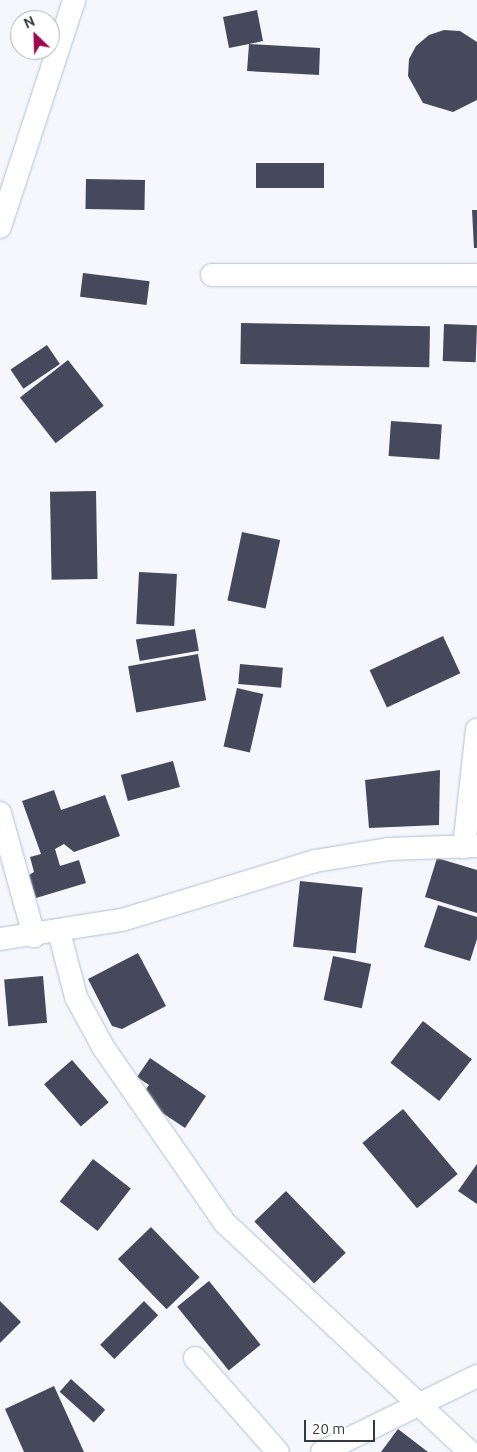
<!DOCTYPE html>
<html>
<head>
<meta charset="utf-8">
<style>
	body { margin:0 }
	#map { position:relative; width:477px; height:1452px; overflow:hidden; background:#f5f7fc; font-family:Ubuntu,sans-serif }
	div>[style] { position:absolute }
	.building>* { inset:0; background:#46485b; transform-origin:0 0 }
	.roads { filter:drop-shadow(0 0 1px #b2bfd3) drop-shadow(0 0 1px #b2bfd3) }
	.minor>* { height:22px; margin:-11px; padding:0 11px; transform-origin:11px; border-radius:11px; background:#fff }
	span { translate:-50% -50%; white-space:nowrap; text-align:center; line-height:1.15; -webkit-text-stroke:5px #fff; paint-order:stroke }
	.north { position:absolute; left:10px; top:10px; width:50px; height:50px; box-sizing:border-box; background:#fff; border:1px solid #aeb0b3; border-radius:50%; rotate:336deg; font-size:14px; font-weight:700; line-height:20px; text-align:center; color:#343941 }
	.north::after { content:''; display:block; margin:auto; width:18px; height:22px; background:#9e054e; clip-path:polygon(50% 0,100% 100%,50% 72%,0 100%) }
	.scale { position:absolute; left:304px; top:1420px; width:71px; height:22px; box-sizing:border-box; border:2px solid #343941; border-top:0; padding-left:6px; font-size:15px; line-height:18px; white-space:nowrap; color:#343941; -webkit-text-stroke:4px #fff; paint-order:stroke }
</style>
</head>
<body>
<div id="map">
	<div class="building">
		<i style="clip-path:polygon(257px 10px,263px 41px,249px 44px,320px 48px,319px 75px,247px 71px,249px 44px,229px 48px,223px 17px)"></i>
		<i style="clip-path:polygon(444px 30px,460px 31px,477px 42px,477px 100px,453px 112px,423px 103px,408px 76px,409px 59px,416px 46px,429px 35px)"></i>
		<i style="left:324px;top:163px;width:25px;height:68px;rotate:90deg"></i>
		<i style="left:86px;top:179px;width:59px;height:30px;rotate:1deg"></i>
		<i style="clip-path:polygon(472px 210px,477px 210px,477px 248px,474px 248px)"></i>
		<i style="left:83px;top:273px;width:67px;height:24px;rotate:7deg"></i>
		<i style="left:241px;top:323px;width:189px;height:41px;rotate:1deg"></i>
		<i style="left:444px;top:324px;width:33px;height:37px;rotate:2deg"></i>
		<i style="left:47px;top:345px;width:23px;height:44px;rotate:56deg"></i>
		<i style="left:68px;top:360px;width:58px;height:61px;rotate:52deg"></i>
		<i style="left:391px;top:421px;width:51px;height:35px;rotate:4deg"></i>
		<i style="left:96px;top:491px;width:88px;height:46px;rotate:89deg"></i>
		<i style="left:242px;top:532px;width:39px;height:70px;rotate:12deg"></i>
		<i style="left:139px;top:572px;width:38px;height:52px;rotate:3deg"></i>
		<i style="left:195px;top:629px;width:22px;height:60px;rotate:80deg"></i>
		<i style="left:443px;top:636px;width:41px;height:81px;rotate:65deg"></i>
		<i style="left:198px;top:654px;width:47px;height:71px;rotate:80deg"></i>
		<i style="left:240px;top:664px;width:43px;height:20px;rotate:5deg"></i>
		<i style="left:237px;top:688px;width:27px;height:60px;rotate:13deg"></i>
		<i style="left:173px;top:761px;width:27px;height:54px;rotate:75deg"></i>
		<i style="clip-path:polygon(440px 770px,439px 825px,369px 828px,365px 780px)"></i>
		<i style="clip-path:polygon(54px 790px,61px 810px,105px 795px,120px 836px,74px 852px,64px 844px,55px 849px,60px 866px,79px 860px,86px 883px,36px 898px,29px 875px,34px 872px,30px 857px,41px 854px,22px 801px)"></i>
		<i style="clip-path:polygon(437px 858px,477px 870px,477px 913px,425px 897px)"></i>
		<i style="left:300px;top:881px;width:63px;height:66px;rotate:6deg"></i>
		<i style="clip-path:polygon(438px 905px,477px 917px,477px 939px,470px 961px,424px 947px)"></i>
		<i style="clip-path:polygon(138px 953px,166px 1006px,122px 1029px,112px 1026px,88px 979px)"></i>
		<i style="left:333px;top:956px;width:39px;height:45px;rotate:12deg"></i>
		<i style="left:43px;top:976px;width:47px;height:39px;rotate:85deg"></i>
		<i style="left:423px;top:1021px;width:62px;height:53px;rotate:38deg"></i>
		<i style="clip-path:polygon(150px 1058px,206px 1096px,185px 1128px,140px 1098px,149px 1085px,137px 1077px)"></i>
		<i style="left:72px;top:1060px;width:56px;height:37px;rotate:49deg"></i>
		<i style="left:403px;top:1109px;width:85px;height:53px;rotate:50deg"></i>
		<i style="left:93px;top:1159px;width:48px;height:54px;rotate:38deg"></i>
		<i style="clip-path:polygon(477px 1164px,477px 1204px,458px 1191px)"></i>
		<i style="left:286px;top:1191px;width:86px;height:44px;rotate:46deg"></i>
		<i style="left:151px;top:1227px;width:70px;height:46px;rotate:46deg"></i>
		<i style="left:209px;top:1281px;width:82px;height:41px;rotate:51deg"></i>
		<i style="clip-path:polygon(0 1301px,21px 1322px,0 1343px)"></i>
		<i style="left:144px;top:1301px;width:20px;height:62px;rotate:45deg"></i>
		<i style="left:71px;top:1379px;width:46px;height:17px;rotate:42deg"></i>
		<i style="clip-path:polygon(54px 1386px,84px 1452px,24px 1452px,5px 1409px)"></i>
		<i style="clip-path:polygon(398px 1429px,428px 1452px,381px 1452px)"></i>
	</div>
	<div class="roads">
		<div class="minor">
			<i style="left:0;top:227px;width:239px;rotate:-71.9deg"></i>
			<i style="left:212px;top:275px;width:265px"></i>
			<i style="left:0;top:813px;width:128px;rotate:74.5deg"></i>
			<i style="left:464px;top:847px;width:118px;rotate:-83.7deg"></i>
			<i style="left:59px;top:932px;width:67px;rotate:75.3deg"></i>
			<i style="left:76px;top:997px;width:57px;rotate:61.6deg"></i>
			<i style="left:103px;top:1047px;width:214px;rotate:55.3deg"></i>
			<i style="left:225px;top:1223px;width:335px;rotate:43.1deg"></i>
			<i style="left:0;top:939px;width:123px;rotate:-8.9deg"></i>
			<i style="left:122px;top:920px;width:202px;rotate:-17deg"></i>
			<i style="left:315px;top:861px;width:74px;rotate:-9.3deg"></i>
			<i style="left:388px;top:849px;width:89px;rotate:-1.9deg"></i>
			<i style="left:195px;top:1358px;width:125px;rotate:48.6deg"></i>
			<i style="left:322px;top:1452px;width:173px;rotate:-26.1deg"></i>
		</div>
	</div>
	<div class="north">N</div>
	<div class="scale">20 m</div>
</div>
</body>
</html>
